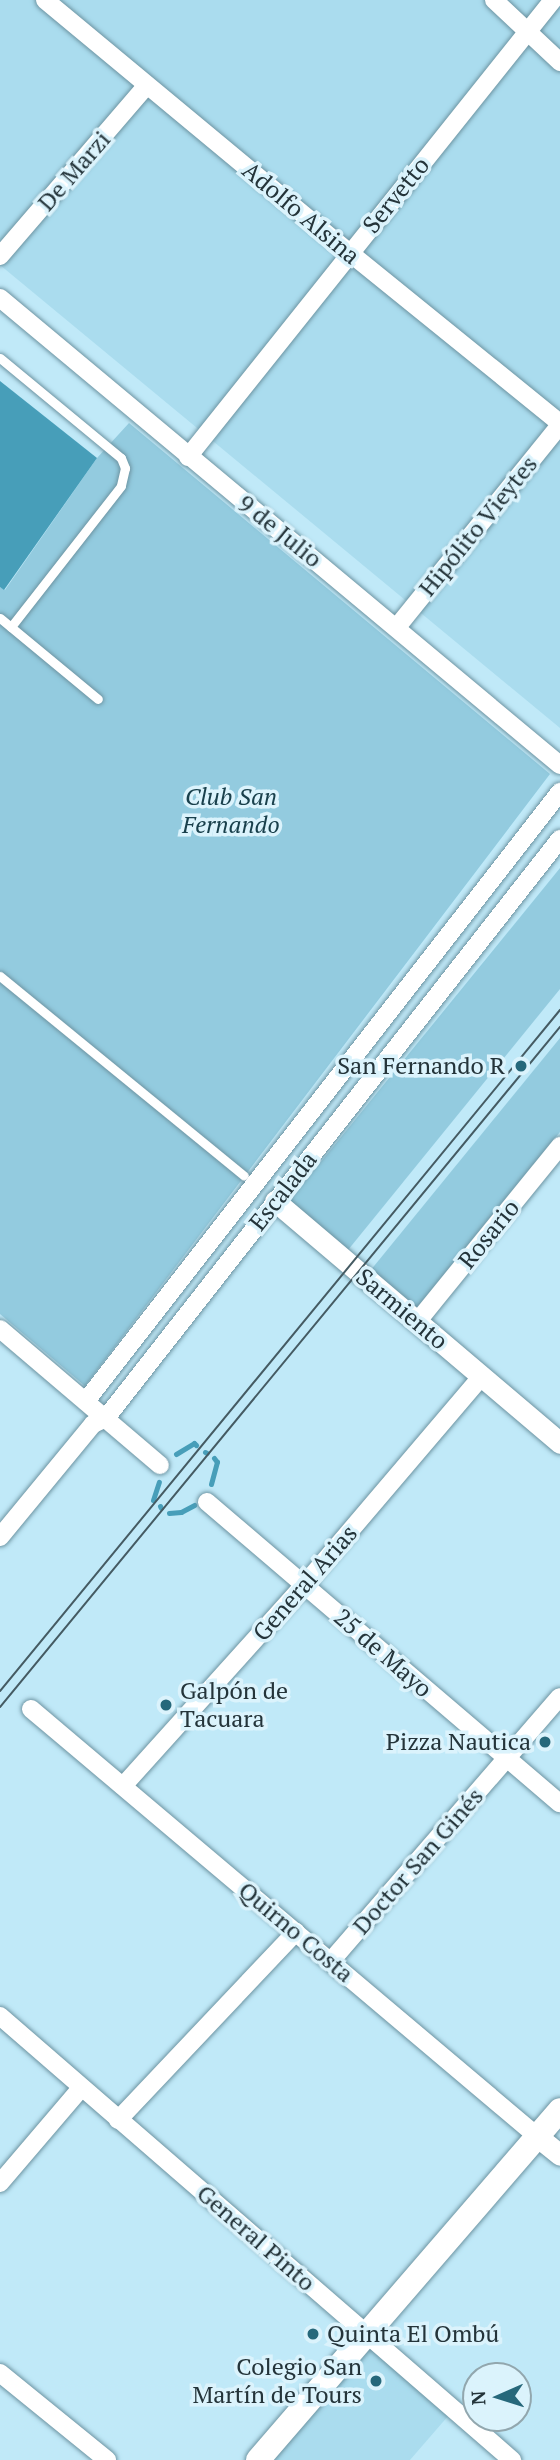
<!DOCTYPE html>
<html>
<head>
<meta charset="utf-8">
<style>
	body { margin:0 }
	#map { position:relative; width:560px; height:2460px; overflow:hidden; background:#c0e9f8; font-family:"PT Serif",serif }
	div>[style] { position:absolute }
	.built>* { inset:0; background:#aadcee }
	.green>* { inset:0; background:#93cbdf }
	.water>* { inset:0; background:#479eb9 }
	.stream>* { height:5px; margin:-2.5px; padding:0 2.5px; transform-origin:2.5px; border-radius:2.5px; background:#479eb9 }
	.roads { filter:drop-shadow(0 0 2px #6d94a2) drop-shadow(0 0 2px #6d94a2) }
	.service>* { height:9px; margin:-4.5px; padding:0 4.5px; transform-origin:4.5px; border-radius:4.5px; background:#fff }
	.minor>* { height:18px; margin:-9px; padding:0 9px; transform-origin:9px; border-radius:9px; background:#fff }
	.tertiary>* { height:21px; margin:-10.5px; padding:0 10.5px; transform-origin:10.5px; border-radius:10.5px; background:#fff }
	.secondary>* { height:24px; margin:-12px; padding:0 12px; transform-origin:12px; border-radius:12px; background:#fff }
	.tram>* { height:2px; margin:-1px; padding:0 1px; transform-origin:1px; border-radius:1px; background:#455b63 }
	.dots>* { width:19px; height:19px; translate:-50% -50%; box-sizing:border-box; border:4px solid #dbf3fc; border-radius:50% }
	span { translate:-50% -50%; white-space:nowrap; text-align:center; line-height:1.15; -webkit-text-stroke:7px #dbf3fc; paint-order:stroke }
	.street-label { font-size:24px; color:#24343a }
	.park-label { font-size:24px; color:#19404c; font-style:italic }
	.poi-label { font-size:24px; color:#24343a }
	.right { translate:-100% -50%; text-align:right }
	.left { translate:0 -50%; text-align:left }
	.north { position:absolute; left:462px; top:2362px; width:70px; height:70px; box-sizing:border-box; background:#dbf3fc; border:2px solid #92a7ae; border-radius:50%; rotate:267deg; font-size:19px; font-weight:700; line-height:28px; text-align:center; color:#24343a }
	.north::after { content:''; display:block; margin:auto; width:24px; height:32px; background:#26687b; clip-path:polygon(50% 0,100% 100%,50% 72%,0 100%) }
</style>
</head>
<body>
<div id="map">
	<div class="built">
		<i style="clip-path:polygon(0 0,560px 0,560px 728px,0 265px)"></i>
		<i style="clip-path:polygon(372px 2347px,449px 2415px,410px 2460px,272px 2460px)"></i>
	</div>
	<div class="green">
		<i style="clip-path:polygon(129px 423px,550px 774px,85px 1386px,0 1314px,0 587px,5px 590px,97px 458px)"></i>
		<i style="clip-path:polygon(560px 868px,560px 989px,348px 1250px,289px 1201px)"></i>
		<i style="clip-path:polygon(560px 1038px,560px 1132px,416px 1309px,370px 1271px)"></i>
	</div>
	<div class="water">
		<i style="clip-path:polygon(0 381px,97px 458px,4px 590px,0 587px)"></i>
	</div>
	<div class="stream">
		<i style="left:205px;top:1452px;width:2px;rotate:27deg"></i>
		<i style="left:176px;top:1454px;width:21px;rotate:-31deg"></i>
		<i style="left:194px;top:1443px;width:3px;rotate:45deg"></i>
		<i style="left:211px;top:1484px;width:23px;rotate:-75deg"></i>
		<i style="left:217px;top:1462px;width:5px;rotate:-127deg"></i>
		<i style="left:153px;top:1500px;width:19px;rotate:-72deg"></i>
		<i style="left:160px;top:1506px;width:2px;rotate:63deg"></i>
		<i style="left:169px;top:1513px;width:12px;rotate:-5deg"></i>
		<i style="left:181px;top:1512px;width:15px;rotate:-28deg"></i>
	</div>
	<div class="roads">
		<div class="service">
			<i style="left:0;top:358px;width:157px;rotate:39.6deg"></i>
			<i style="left:121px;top:458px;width:11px;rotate:68deg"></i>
			<i style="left:125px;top:468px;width:18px;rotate:103deg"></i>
			<i style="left:121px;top:486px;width:179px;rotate:128deg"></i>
			<i style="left:0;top:618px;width:127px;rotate:39.6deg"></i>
			<i style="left:0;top:976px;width:315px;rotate:39.3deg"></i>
		</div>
		<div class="minor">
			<i style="left:45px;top:0;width:396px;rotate:39.7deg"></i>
			<i style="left:350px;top:253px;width:270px;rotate:39deg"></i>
			<i style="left:494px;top:0;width:91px;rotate:43.2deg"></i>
			<i style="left:0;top:256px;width:225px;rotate:-49.3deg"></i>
			<i style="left:0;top:298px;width:729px;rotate:39.83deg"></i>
			<i style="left:188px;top:457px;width:585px;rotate:-51.39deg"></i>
			<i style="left:397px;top:627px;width:260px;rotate:-51.1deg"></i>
			<i style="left:417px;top:1322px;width:227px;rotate:-50.9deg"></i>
			<i style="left:0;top:1329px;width:210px;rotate:40.4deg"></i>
			<i style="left:86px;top:1401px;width:772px;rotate:-52.11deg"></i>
			<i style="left:207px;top:1502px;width:464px;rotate:40.5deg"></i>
			<i style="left:0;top:1537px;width:146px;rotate:-50.5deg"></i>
			<i style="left:93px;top:1424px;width:14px;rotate:-25deg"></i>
			<i style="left:106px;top:1418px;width:736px;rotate:-51.9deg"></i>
			<i style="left:31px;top:1709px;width:664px;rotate:40.17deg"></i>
			<i style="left:123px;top:1786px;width:270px;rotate:-48deg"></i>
			<i style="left:304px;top:1585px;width:275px;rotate:-49.6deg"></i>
			<i style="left:331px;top:1961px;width:349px;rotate:-49.1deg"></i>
			<i style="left:0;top:2016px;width:678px;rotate:40.93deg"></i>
			<i style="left:118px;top:2120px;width:259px;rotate:-46.6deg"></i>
			<i style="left:0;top:2183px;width:125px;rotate:-49.5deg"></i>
			<i style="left:0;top:2373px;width:138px;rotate:39.1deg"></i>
		</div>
		<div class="tertiary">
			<i style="left:275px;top:1201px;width:374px;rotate:40.3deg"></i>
			<i style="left:538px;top:2137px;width:28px;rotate:39deg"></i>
		</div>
		<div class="secondary">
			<i style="left:258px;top:2460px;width:462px;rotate:-49.2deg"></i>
		</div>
	</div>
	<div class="tram">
		<i style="left:0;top:1691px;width:882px;rotate:-50.57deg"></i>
		<i style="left:0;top:1707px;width:881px;rotate:-50.53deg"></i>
	</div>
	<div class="dots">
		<i style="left:521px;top:1066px;background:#26687b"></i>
		<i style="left:166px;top:1705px;background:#26687b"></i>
		<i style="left:545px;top:1742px;background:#26687b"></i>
		<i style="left:313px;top:2334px;background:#26687b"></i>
		<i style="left:376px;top:2381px;background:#26687b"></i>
	</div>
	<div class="street-label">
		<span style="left:74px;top:171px;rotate:-49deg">De Marzi</span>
		<span style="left:396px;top:195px;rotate:-51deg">Servetto</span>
		<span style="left:301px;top:213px;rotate:40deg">Adolfo Alsina</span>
		<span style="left:478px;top:526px;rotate:-51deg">Hipólito Vieytes</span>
		<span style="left:280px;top:531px;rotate:39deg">9 de Julio</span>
		<span style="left:283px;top:1191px;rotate:-52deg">Escalada</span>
		<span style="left:489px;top:1234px;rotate:-51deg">Rosario</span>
		<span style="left:402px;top:1309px;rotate:40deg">Sarmiento</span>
		<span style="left:305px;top:1583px;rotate:-49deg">General Arias</span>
		<span style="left:383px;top:1653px;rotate:41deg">25 de Mayo</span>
		<span style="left:418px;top:1861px;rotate:-49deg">Doctor San Ginés</span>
		<span style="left:296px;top:1932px;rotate:40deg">Quirno Costa</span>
		<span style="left:256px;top:2238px;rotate:41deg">General Pinto</span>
	</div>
	<div class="park-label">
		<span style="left:231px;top:811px">Club San<br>Fernando</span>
	</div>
	<div class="poi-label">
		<span class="right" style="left:505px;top:1066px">San Fernando R</span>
		<span class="left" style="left:180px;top:1705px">Galpón de<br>Tacuara</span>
		<span class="right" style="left:531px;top:1742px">Pizza Nautica</span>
		<span class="left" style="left:327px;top:2334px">Quinta El Ombú</span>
		<span class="right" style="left:362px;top:2381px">Colegio San<br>Martín de Tours</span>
	</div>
	<div class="north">N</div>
</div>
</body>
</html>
